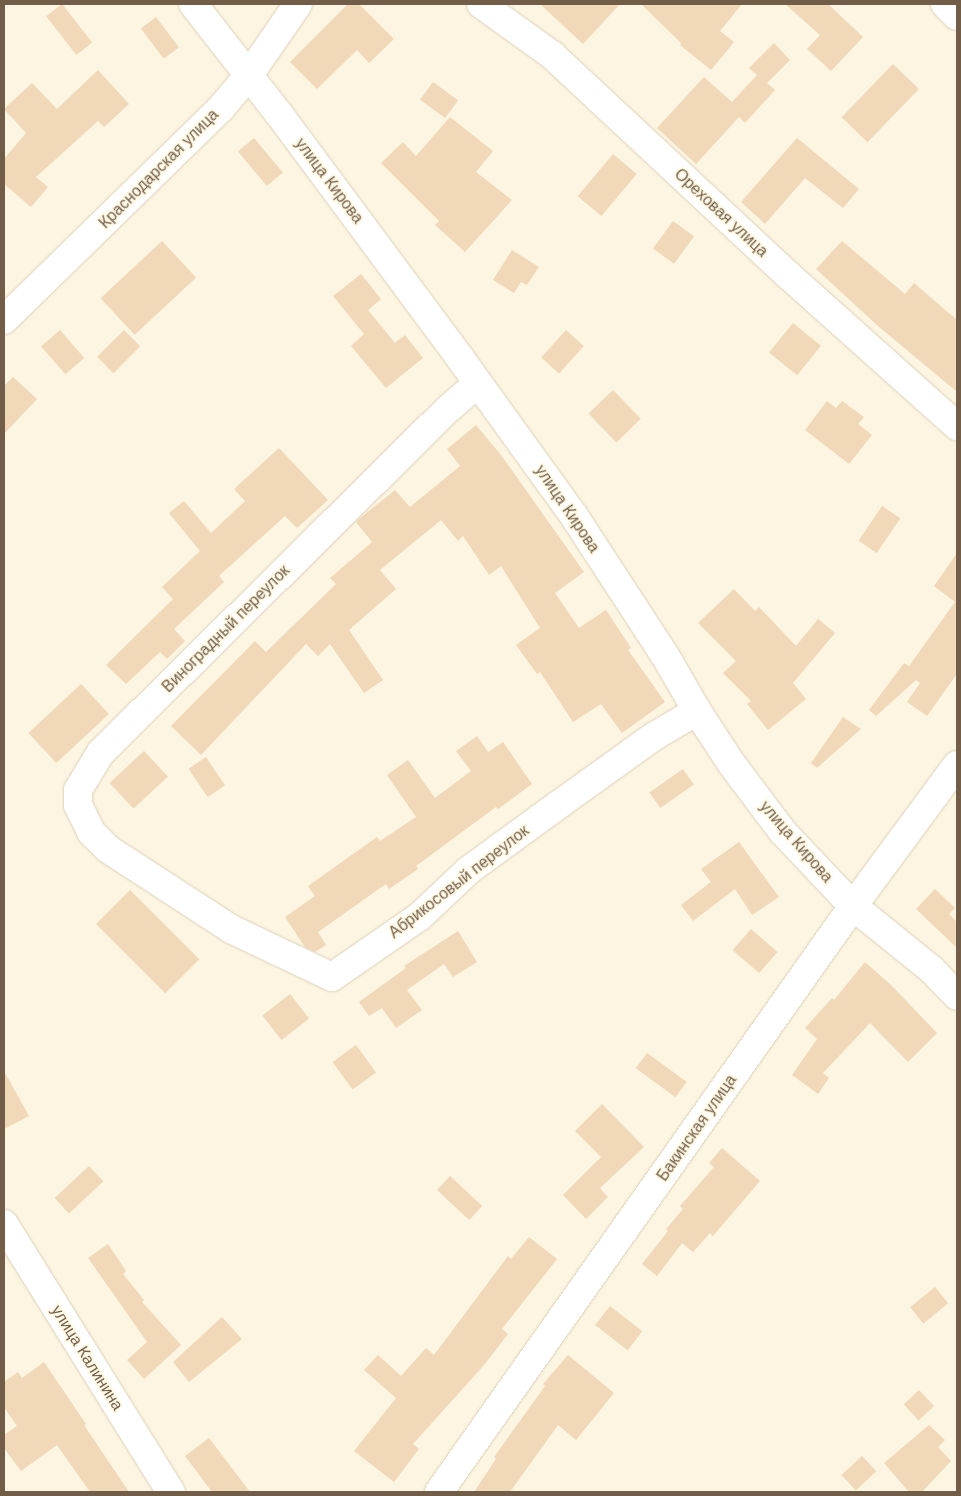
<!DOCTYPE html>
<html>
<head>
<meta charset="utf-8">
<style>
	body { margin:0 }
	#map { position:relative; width:961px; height:1496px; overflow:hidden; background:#fcf5e1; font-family:Helvetica,sans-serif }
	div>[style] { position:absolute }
	.building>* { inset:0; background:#f0d8b9; transform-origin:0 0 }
	.roads { filter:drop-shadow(0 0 1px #dcd0ba) drop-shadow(0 0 1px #dcd0ba) }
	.minor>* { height:28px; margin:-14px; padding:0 14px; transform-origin:14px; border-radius:14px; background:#fff }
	span { translate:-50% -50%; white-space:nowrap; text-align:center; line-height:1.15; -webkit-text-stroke:4px #fff9e6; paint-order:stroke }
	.street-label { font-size:16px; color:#725e48 }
	.frame { position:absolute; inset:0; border:5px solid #725e48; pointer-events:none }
</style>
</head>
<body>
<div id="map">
	<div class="building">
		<i style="left:62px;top:4px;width:49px;height:20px;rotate:52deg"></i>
		<i style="clip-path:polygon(348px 4px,359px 4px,394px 39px,369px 63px,357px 50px,317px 89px,290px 62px)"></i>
		<i style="clip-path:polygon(540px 4px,620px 4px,583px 44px)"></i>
		<i style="clip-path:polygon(641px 4px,742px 4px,720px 31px,734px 42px,711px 70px,680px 45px,681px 43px)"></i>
		<i style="clip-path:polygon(785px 4px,828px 4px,863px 37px,831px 71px,807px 49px,820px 35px)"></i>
		<i style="left:156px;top:17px;width:38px;height:19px;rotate:53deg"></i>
		<i style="clip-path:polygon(774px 43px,790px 60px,767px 83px,775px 90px,745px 123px,739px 117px,696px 164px,657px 128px,704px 77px,732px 102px,757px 75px,749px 68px)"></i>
		<i style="left:893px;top:64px;width:36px;height:74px;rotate:44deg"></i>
		<i style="clip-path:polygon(98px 70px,129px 104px,104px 127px,98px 121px,36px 177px,48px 187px,31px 207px,4px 184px,4px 159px,26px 133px,4px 109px,32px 83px,57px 109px)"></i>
		<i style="left:433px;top:82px;width:31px;height:22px;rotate:36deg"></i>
		<i style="clip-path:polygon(450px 117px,493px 151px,476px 172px,512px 200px,465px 252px,435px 225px,439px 221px,381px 163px,403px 142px,416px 156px)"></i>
		<i style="left:254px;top:138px;width:45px;height:21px;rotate:50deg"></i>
		<i style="clip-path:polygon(797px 138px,859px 189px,843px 208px,805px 178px,765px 224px,741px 202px)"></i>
		<i style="left:613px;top:154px;width:31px;height:55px;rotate:40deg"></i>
		<i style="left:673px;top:221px;width:26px;height:34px;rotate:36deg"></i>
		<i style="left:162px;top:241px;width:50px;height:84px;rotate:47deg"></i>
		<i style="clip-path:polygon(842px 241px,905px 294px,914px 283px,957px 320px,957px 392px,878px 326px,816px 269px)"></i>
		<i style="clip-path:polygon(512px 250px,539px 267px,527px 285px,521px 282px,514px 293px,493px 280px)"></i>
		<i style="clip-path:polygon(361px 274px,381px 299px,368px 310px,395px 343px,405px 335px,423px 358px,386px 388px,351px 346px,364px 334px,333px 296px)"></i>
		<i style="left:793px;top:323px;width:36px;height:38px;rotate:39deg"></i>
		<i style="left:60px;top:330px;width:37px;height:25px;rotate:49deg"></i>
		<i style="left:124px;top:330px;width:23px;height:38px;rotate:45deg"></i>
		<i style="left:566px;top:330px;width:24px;height:37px;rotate:42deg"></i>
		<i style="clip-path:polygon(13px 377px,37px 399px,4px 434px,4px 386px)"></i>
		<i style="left:613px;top:390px;width:40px;height:34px;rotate:46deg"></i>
		<i style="clip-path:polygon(827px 401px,836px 408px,842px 401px,864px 417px,858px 424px,872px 435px,849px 464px,805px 430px)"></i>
		<i style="clip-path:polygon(476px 425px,501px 455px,584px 572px,555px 593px,579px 628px,606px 610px,631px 648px,628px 650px,665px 702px,622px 733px,601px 704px,573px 722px,540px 672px,537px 674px,516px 645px,540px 628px,501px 566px,489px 575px,463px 536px,458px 541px,441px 520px,380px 570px,396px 589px,349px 630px,383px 680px,364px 693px,330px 644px,318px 656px,306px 644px,201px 755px,171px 726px,255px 641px,266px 652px,336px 584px,330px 578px,372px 542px,356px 522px,360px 518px,395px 490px,410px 507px,460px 466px,447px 449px)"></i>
		<i style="clip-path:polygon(279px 448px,328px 500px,297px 528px,285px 516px,219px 576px,224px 582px,174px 629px,185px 641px,167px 659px,160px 652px,126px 684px,106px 665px,173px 599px,162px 587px,200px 551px,169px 513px,184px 501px,211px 533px,245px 501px,234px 489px)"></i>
		<i style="left:882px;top:506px;width:22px;height:42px;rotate:34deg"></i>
		<i style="clip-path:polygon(957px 553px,957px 674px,927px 716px,907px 702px,920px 683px,916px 680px,876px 716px,869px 710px,904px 663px,909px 666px,955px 602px,934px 586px)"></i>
		<i style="clip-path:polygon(734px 589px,755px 611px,759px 607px,796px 646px,818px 619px,835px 633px,793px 683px,806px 699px,768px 730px,747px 704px,751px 701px,723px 673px,736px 661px,698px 623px)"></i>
		<i style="left:81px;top:684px;width:41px;height:72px;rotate:47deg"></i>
		<i style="clip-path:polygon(843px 717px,861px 729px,817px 768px,811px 763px)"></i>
		<i style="clip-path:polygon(477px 736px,488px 752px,503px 742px,532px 784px,498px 809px,496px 807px,416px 866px,418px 869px,389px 889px,386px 884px,318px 932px,326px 945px,315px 952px,305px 947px,285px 917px,315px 896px,308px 886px,377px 837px,380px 841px,416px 817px,387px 775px,408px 760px,435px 798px,471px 771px,456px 751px)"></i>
		<i style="left:144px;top:751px;width:35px;height:47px;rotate:47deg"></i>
		<i style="left:206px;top:757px;width:34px;height:21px;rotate:56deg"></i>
		<i style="left:683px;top:769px;width:19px;height:41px;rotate:55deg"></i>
		<i style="clip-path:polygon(739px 842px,779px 897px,752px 915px,735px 889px,693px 921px,681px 905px,711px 882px,701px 869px)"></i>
		<i style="clip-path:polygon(935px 889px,955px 908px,949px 914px,957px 922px,957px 948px,916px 909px)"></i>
		<i style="left:130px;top:890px;width:98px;height:48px;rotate:45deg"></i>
		<i style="left:751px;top:929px;width:35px;height:28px;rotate:41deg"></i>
		<i style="clip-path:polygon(458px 931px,477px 962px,453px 977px,444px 964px,407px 990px,422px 1010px,396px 1028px,382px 1008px,369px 1016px,359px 1002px,406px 968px,404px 966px)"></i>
		<i style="clip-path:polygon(865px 962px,891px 985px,937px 1033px,908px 1062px,870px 1023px,823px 1073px,829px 1078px,818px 1094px,792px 1075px,817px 1039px,805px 1028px,832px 998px,834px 1000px)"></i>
		<i style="left:290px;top:994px;width:31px;height:35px;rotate:52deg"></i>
		<i style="left:356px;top:1045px;width:34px;height:29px;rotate:54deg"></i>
		<i style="left:647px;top:1053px;width:49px;height:19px;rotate:36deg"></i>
		<i style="clip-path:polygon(4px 1071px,29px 1116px,4px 1129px)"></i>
		<i style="clip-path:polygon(602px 1104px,644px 1147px,600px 1188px,608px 1197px,586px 1219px,563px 1195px,601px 1157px,575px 1131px)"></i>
		<i style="clip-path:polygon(722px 1148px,760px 1181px,713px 1236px,710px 1233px,693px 1252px,682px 1243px,657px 1276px,642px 1264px,668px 1231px,666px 1229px,683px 1209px,680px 1206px,714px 1167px,709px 1163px)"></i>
		<i style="left:89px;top:1166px;width:21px;height:47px;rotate:47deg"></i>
		<i style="left:450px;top:1176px;width:44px;height:19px;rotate:43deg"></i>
		<i style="clip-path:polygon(529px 1237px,557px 1259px,502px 1329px,508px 1334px,484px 1365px,413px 1444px,419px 1449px,394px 1482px,354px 1451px,396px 1398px,364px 1370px,378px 1355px,401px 1376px,426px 1348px,434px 1355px,508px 1256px,511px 1259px)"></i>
		<i style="clip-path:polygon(108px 1244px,126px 1271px,123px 1274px,144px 1300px,142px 1302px,181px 1345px,144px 1379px,127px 1360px,147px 1342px,88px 1258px)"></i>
		<i style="left:935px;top:1287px;width:21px;height:32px;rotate:51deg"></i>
		<i style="left:610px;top:1306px;width:41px;height:24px;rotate:38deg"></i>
		<i style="clip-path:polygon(222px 1317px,242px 1339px,189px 1382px,173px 1362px)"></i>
		<i style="clip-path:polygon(568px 1355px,614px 1393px,576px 1440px,558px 1425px,510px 1492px,474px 1492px,496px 1459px,494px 1457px,545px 1386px,543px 1384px)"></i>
		<i style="clip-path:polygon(44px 1362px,86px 1424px,84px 1425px,129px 1492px,90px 1492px,57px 1445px,21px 1471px,4px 1448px,4px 1435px,17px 1426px,4px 1407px,4px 1382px,18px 1372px,22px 1378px)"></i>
		<i style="left:919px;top:1390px;width:22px;height:21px;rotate:47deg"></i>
		<i style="clip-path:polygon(929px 1425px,945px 1440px,938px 1447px,951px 1461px,922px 1492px,909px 1492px,884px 1463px)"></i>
		<i style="clip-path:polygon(209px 1438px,250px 1492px,212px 1492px,185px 1456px)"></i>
		<i style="left:862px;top:1456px;width:21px;height:28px;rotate:47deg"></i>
	</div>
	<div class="roads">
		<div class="minor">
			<i style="left:193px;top:4px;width:140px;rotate:52deg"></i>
			<i style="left:279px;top:114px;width:304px;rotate:53.4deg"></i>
			<i style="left:460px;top:358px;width:195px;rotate:54.2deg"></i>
			<i style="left:574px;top:516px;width:168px;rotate:56.9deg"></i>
			<i style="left:666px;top:657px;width:62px;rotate:60.1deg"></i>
			<i style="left:697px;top:711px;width:62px;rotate:56.8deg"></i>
			<i style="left:731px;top:763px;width:85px;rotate:53.1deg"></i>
			<i style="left:782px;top:831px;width:103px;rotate:46.6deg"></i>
			<i style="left:853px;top:906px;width:102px;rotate:39deg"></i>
			<i style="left:932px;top:970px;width:36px;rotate:46deg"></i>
			<i style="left:481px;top:4px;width:87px;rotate:35.7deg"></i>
			<i style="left:552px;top:55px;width:323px;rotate:43deg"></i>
			<i style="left:788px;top:275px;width:227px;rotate:41.8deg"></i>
			<i style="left:945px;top:4px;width:17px;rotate:45deg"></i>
			<i style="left:4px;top:320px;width:303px;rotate:-44.3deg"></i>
			<i style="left:221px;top:108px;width:43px;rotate:-49.7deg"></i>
			<i style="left:249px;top:75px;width:86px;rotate:-55.4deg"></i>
			<i style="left:478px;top:383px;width:40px;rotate:139deg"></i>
			<i style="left:448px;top:409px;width:488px;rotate:135.3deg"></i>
			<i style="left:101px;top:752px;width:44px;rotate:121.2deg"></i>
			<i style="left:78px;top:790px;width:15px;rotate:90deg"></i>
			<i style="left:78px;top:805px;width:30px;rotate:64deg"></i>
			<i style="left:91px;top:832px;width:24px;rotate:45deg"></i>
			<i style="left:108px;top:849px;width:147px;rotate:33deg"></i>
			<i style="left:231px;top:929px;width:112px;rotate:25.4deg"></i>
			<i style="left:332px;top:977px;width:106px;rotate:-34.6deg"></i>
			<i style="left:419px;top:917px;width:69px;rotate:-43.2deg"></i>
			<i style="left:469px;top:870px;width:114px;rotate:-36.1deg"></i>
			<i style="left:561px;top:803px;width:113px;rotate:-35.7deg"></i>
			<i style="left:653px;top:737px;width:51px;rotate:-30.6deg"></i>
			<i style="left:4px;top:1224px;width:316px;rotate:58.1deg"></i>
			<i style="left:439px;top:1492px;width:717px;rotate:-54.76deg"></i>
			<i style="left:853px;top:906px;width:175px;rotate:-53.6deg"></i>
		</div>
	</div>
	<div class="street-label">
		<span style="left:159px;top:169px;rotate:-45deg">Краснодарская улица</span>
		<span style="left:329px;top:181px;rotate:53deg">улица Кирова</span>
		<span style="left:721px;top:213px;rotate:43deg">Ореховая улица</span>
		<span style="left:567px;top:509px;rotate:56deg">улица Кирова</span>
		<span style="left:226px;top:629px;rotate:-45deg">Виноградный переулок</span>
		<span style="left:796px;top:842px;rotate:49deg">улица Кирова</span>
		<span style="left:459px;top:882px;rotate:-38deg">Абрикосовый переулок</span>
		<span style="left:697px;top:1128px;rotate:-55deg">Бакинская улица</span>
		<span style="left:87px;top:1358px;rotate:58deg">улица Калинина</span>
	</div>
	<div class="frame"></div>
</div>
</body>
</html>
